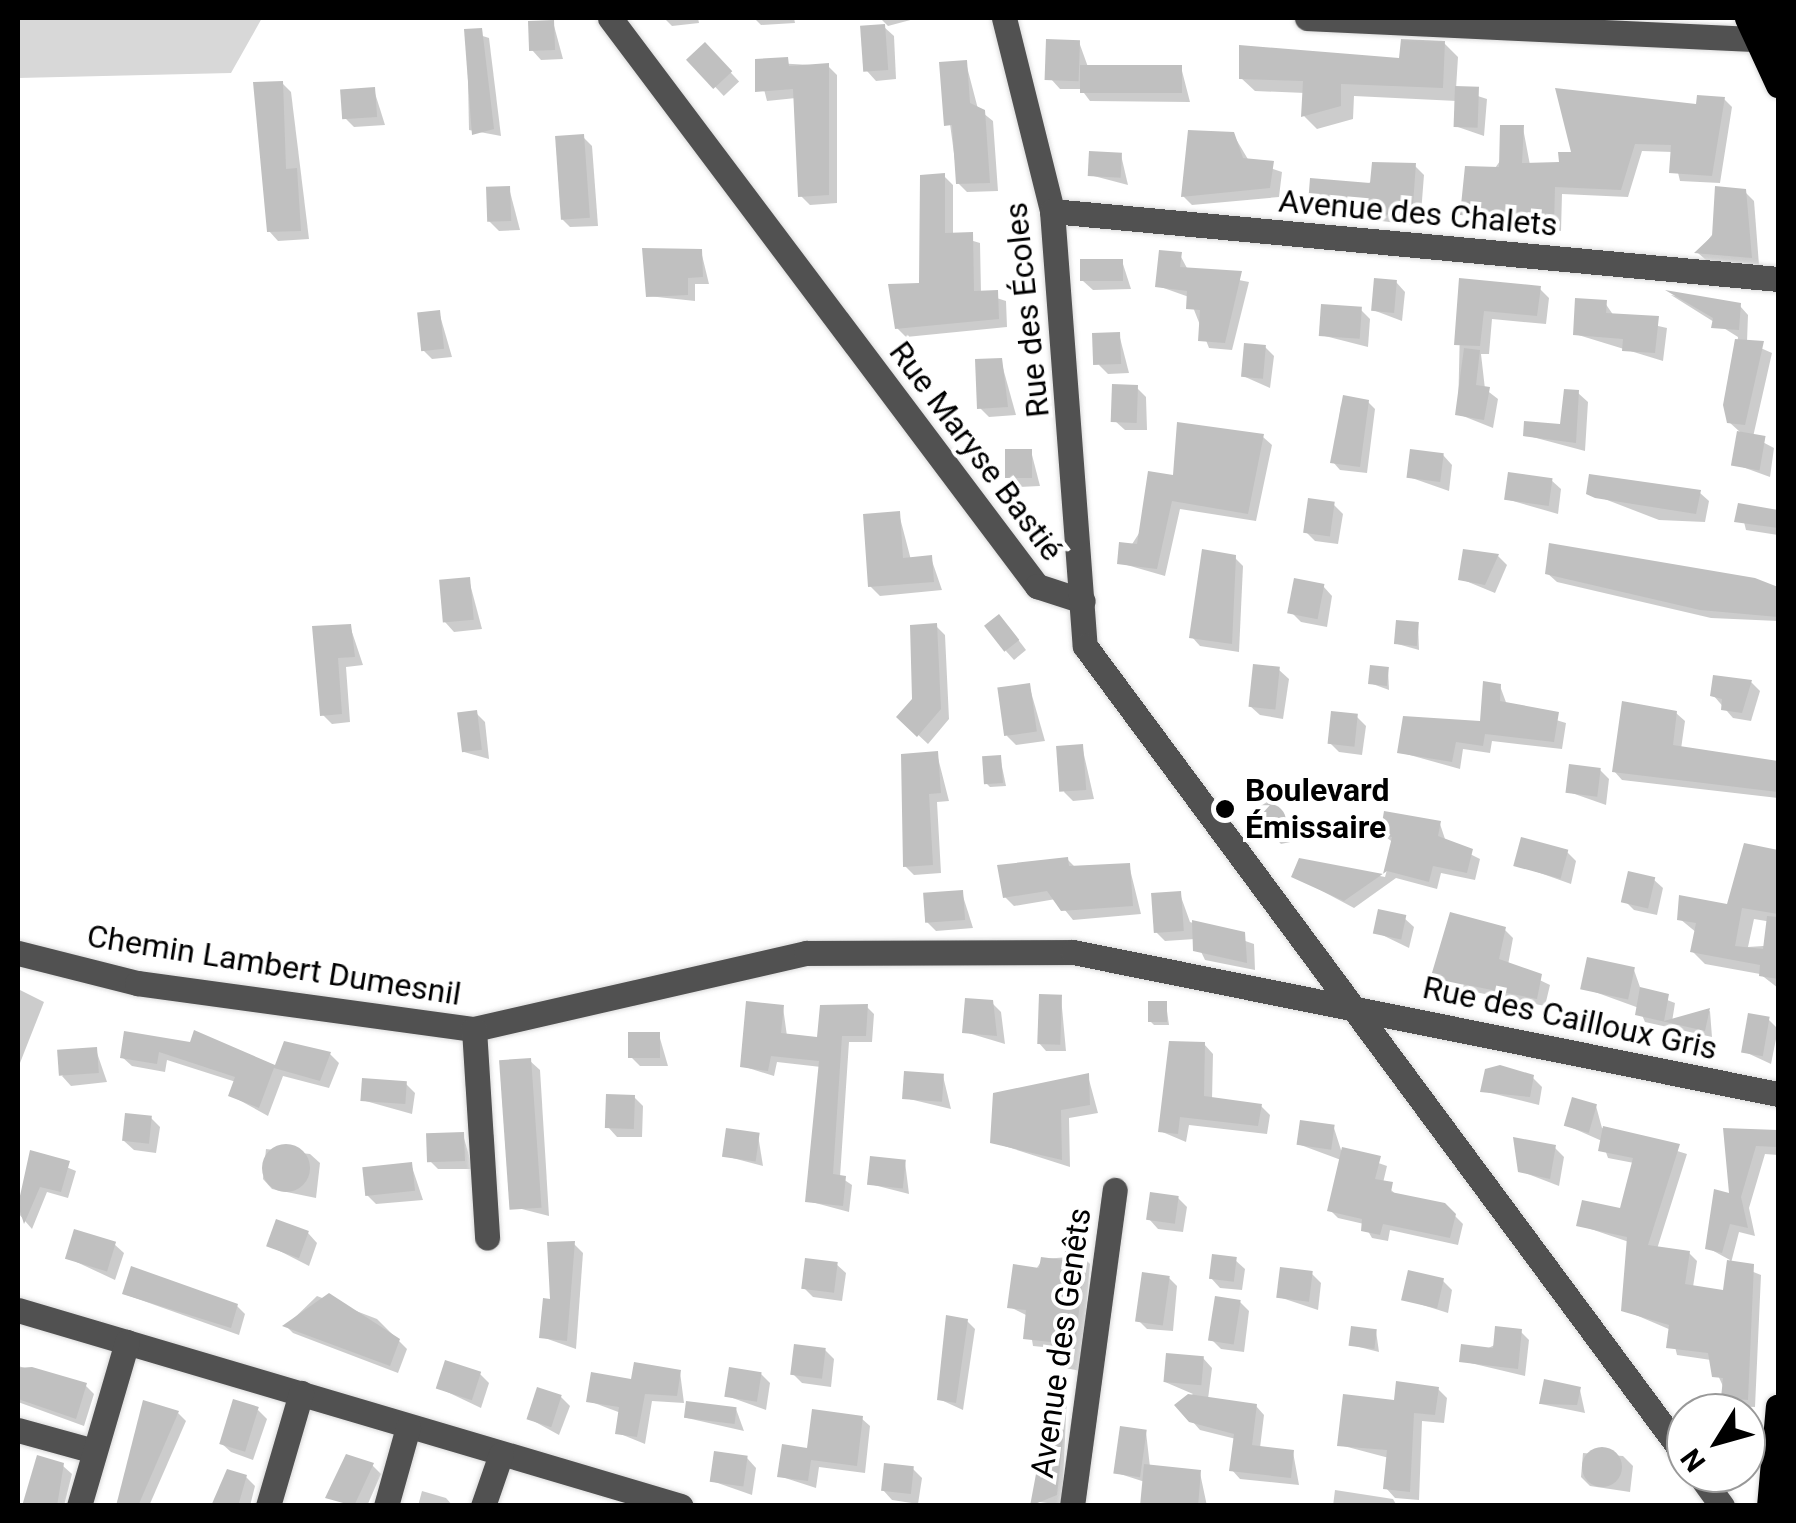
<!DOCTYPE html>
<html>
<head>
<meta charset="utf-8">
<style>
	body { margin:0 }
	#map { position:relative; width:1796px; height:1523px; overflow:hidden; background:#fff; font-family:Roboto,sans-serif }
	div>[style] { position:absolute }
	.green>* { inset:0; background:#d8d8d8 }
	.shadow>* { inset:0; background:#0003; transform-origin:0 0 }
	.building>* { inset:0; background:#c0c0c0; transform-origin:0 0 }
	.round { border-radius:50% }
	.roads { filter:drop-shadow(0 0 2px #dbdbdb) drop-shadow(0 0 2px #dbdbdb) }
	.minor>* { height:25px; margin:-12.5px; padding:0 12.5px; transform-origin:12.5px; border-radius:12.5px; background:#515151 }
	.major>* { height:25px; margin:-12.5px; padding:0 12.5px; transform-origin:12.5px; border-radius:12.5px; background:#000 }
	.dots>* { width:28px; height:28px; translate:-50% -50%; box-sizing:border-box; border:5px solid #fff; border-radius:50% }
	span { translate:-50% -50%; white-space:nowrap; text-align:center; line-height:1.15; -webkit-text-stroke:8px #fff; paint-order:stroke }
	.street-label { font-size:32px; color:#000 }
	.poi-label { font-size:32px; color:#000; font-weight:700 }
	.left { translate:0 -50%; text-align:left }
	.frame { position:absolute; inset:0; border:20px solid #000; pointer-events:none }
	.north { position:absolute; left:1666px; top:1393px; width:100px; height:100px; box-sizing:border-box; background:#fff; border:2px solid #999; border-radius:50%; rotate:233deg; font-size:28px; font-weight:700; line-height:40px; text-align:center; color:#000 }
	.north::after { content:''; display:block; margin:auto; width:35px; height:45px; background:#000; clip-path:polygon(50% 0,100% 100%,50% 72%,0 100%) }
</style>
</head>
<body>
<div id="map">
	<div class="green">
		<i style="clip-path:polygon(18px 18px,262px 18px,231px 73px,18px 78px)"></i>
	</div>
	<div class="shadow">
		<i style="clip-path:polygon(664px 18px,698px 18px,699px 23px,672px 26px)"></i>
		<i style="clip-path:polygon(754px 18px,794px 18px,795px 23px,761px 25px)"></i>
		<i style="clip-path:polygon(880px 18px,918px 18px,888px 26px)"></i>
		<i style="clip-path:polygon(553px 22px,563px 59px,541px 60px,532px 50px)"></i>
		<i style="clip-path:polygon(884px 27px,894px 36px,896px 79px,876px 81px,867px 71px)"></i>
		<i style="clip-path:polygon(467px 31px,489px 38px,501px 136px,469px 130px)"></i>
		<i style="clip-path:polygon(1079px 42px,1088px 67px,1181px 67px,1190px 102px,1090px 101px,1081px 89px,1060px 89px,1051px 79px)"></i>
		<i style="clip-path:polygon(1444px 43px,1458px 57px,1456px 89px,1487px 99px,1484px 136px,1455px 126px,1457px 101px,1354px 96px,1353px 119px,1317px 129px,1304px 116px,1305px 93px,1255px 91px,1241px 78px,1402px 61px)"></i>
		<i style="left:705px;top:45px;width:50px;height:21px;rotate:47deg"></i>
		<i style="clip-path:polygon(757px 62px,828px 66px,837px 75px,837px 203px,810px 205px,801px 196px,796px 98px,767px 101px)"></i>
		<i style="clip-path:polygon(966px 63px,978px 109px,993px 121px,998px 191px,967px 192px,958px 183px,942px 65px)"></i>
		<i style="clip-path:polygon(282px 83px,291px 92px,309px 239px,278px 241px,269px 231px)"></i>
		<i style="clip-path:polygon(374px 90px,385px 125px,354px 127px,345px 118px)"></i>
		<i style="clip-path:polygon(1724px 99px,1732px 107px,1720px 183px,1680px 181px,1673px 152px,1642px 151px,1628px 197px,1562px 194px,1561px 231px,1463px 214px,1523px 128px,1530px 165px,1561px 165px)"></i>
		<i style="clip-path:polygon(1233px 134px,1249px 161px,1282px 172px,1279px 197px,1192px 205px,1183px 196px)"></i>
		<i style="clip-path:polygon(583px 137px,592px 146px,598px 226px,570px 227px,561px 218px)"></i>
		<i style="clip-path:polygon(1121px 155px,1128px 185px,1090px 175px)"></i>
		<i style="clip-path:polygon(1415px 166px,1424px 175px,1420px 226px,1320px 213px,1311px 204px)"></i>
		<i style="clip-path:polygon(944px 176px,953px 185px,953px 235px,980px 243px,981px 293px,1006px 301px,1007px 327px,906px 337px,897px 328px,922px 285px)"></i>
		<i style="clip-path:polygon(509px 188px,520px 230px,499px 231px,489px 221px)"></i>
		<i style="clip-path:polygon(1745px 192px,1754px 201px,1759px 265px,1706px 260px,1698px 253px)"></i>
		<i style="clip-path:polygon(701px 251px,709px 284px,695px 284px,695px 301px,648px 296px)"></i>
		<i style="clip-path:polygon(1180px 255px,1188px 270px,1249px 282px,1232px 350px,1209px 348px,1189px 297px,1158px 286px)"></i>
		<i style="clip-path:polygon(1122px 261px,1131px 289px,1093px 290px,1083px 281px)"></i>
		<i style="clip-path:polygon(1461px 281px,1540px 289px,1549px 298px,1546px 324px,1492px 319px,1489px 354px,1481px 354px,1485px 389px,1498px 399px,1493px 428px,1458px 414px)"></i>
		<i style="clip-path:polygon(1396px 282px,1405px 292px,1402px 321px,1373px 310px)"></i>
		<i style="clip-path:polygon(1671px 295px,1740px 306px,1748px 315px,1747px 342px,1772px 353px,1753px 437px,1774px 448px,1770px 477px,1737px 465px,1740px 432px,1729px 422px,1738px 337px)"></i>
		<i style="clip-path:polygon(1605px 303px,1614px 316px,1667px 328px,1663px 361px,1575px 334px)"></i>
		<i style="clip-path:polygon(1361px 310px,1370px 319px,1368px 347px,1321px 335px)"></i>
		<i style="clip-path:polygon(439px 312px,452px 357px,432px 359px,423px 350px)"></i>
		<i style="clip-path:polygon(1119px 334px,1129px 373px,1108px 374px,1099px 365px)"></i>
		<i style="clip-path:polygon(1265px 347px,1274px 356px,1270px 388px,1243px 376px)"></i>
		<i style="clip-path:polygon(1001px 361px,1016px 415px,989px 417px,980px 408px)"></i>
		<i style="clip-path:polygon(1137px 388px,1146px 397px,1147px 430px,1125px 430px,1115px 421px)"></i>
		<i style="clip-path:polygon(1578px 393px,1588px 402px,1585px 451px,1525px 435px,1563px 427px)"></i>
		<i style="clip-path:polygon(1368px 402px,1375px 409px,1367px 473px,1340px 470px,1333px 462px,1341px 405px)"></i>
		<i style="clip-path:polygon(1263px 437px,1272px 445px,1256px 521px,1180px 509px,1165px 576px,1120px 563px,1175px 477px)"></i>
		<i style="clip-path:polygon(1031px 451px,1040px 486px,1019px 487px,1010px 478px)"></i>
		<i style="clip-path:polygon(1443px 455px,1452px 465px,1449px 491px,1409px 477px)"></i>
		<i style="clip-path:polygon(1551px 480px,1561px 489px,1558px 514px,1506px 499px)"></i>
		<i style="clip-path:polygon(1589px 493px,1700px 493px,1709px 501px,1705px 522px,1659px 520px)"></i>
		<i style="clip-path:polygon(1334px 505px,1343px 514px,1338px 544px,1315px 541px,1306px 532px)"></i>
		<i style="clip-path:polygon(1740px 506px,1778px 513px,1778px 535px,1746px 530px)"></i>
		<i style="clip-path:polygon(899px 514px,911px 560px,931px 558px,942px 590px,880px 596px,870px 586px)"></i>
		<i style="clip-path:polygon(1551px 546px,1778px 591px,1778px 621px,1711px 618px,1557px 582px,1547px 573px)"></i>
		<i style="clip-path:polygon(1498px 556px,1507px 565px,1495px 593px,1461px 579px)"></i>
		<i style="clip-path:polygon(1234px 557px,1243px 566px,1239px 652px,1200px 646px,1192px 637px)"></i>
		<i style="clip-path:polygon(469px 580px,482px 629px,454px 632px,445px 622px)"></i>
		<i style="clip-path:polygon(1323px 586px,1332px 596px,1327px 627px,1301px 622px,1292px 613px)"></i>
		<i style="clip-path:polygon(1418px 625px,1419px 650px,1394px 643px)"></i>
		<i style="clip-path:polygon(350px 626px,363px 665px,346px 667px,350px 722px,332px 724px,323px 715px,315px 629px)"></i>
		<i style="clip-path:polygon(936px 626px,945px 635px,949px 719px,928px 744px,899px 717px,914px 700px)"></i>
		<i style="clip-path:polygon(1008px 626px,1026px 650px,1014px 660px,1006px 651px)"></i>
		<i style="clip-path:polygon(1279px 670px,1289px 679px,1283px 719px,1260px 715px,1250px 706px)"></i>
		<i style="clip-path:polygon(1388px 670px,1389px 690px,1370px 683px)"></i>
		<i style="clip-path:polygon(1751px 682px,1760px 691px,1751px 721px,1733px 718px,1713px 695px)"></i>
		<i style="clip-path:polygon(1029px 685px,1045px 741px,1016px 745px,1007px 736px)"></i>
		<i style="clip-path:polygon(1500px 686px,1507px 705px,1566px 723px,1562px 749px,1492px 741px,1490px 753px,1463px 749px,1460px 769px,1399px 752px,1482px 724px)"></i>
		<i style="clip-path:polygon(476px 713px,485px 722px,489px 759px,464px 752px)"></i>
		<i style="clip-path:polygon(1676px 713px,1685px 721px,1681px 749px,1778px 766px,1778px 798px,1622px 780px,1614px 771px)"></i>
		<i style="clip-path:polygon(1356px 716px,1366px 726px,1362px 755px,1339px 752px,1330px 743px)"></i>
		<i style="clip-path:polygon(1082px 746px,1094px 799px,1073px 801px,1064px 792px)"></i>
		<i style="clip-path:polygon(937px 754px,949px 801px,937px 802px,941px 873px,914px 875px,905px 866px)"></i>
		<i style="clip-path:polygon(1000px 757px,1006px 786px,990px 787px,986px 783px)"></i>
		<i style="clip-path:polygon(1600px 770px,1609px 779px,1606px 805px,1569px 792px)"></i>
		<i style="clip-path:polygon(1267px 802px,1275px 810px,1295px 841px,1281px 844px,1251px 812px)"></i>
		<i style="clip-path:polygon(1440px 824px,1446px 842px,1480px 859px,1475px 880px,1441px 873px,1437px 889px,1396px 878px,1354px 908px,1294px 876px,1300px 860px,1385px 877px,1394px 843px,1383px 835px)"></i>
		<i style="clip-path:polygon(1746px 846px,1778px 853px,1778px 923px,1754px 919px,1748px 947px,1778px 945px,1778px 988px,1760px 974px,1705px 964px,1693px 952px,1697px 933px,1680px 919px,1729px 907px)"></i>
		<i style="clip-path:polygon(1567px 852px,1576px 861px,1571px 884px,1518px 865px)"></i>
		<i style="clip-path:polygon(1067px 859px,1076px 868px,1129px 865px,1141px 914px,1073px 920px,1056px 899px,1014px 906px,1005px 897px)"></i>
		<i style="clip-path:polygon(1653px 879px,1663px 888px,1657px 915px,1634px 910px,1625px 901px)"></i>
		<i style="clip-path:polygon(962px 893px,973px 928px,936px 931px,927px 922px)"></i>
		<i style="clip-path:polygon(1180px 894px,1190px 922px,1254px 944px,1255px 970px,1205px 960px,1195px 939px,1165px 941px,1156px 932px)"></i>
		<i style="clip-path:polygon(1404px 918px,1414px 927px,1409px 948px,1376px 932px)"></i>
		<i style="clip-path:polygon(1504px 929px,1513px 938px,1508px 965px,1550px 985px,1545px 1006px,1470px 991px,1467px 1007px,1429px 992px)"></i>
		<i style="clip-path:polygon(1634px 970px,1641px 990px,1675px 1003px,1672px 1022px,1710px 1011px,1712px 1037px,1645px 1022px,1639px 1008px,1584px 988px)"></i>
		<i style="clip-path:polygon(18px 989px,44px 1002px,18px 1068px)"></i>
		<i style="clip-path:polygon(1061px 997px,1066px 1051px,1046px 1051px,1039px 1043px)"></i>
		<i style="clip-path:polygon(992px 1003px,1001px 1012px,1005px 1044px,965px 1032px)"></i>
		<i style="clip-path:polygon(1166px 1004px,1169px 1025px,1154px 1025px,1150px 1021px)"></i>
		<i style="clip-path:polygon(783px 1007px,787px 1036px,820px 1040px,867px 1007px,874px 1014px,872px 1042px,849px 1042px,840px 1177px,852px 1185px,849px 1212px,808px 1201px,821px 1067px,777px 1062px,774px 1076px,742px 1066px)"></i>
		<i style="clip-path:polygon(1769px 1020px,1778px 1029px,1771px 1064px,1743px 1051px)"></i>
		<i style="clip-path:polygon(126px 1034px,276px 1068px,330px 1054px,339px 1063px,329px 1088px,283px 1076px,268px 1116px,230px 1095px,236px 1082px,167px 1060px,165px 1072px,132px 1066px,122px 1057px)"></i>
		<i style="clip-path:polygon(659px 1035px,668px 1066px,640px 1066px,631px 1057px)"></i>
		<i style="clip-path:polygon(1204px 1044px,1213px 1054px,1212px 1100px,1261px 1106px,1270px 1115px,1267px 1134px,1189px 1125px,1186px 1142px,1160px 1131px)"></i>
		<i style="clip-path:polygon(96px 1050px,107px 1082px,71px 1086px,62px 1076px)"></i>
		<i style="clip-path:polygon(530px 1061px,540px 1070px,549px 1216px,514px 1207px,515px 1062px)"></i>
		<i style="clip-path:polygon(943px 1076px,951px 1109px,905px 1098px)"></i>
		<i style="clip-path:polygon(1088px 1076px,1098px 1113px,1069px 1118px,1070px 1167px,992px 1142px)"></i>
		<i style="clip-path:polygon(1533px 1078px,1542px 1087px,1539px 1105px,1483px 1091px)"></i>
		<i style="clip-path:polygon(406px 1084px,415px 1093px,412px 1114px,362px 1100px)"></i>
		<i style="clip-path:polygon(634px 1097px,643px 1106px,642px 1137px,617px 1137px,608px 1127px)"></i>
		<i style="clip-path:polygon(1596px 1106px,1602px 1128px,1687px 1154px,1657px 1249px,1689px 1253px,1697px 1261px,1693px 1287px,1725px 1293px,1730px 1260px,1708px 1248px,1732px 1196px,1726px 1130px,1778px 1135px,1778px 1155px,1765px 1154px,1749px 1208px,1755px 1236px,1739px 1232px,1731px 1263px,1761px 1275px,1755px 1407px,1732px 1406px,1711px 1360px,1677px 1355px,1671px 1330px,1624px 1310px,1629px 1242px,1579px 1225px,1622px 1211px,1634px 1163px,1608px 1158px,1602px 1141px,1568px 1126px)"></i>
		<i style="clip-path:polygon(151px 1118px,160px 1127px,156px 1153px,134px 1150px,124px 1141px)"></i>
		<i style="clip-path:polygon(1334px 1128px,1341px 1150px,1387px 1166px,1383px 1183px,1399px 1197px,1444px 1205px,1463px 1224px,1458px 1245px,1390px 1230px,1388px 1241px,1372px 1238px,1364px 1224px,1338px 1218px,1330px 1210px,1341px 1160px,1298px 1144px)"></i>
		<i style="clip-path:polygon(463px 1135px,473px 1169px,438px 1169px,429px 1160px)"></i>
		<i style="clip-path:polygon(758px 1135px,763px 1166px,725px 1156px)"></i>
		<i style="clip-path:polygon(1555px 1148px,1564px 1157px,1559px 1186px,1520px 1171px)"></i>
		<i style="clip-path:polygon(266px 1149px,310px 1154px,320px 1163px,316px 1198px,272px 1189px,263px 1179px)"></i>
		<i style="clip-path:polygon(32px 1153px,76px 1171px,68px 1198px,47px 1192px,32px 1229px,18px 1213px)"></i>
		<i style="clip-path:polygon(905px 1162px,909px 1194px,870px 1184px)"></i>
		<i style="clip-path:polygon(411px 1164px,423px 1200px,376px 1204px,367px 1195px)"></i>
		<i style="clip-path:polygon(1178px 1198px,1187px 1207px,1183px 1232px,1158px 1229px,1149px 1219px)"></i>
		<i style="clip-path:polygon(308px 1233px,317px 1243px,309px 1266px,270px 1246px)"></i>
		<i style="clip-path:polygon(114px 1244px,124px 1253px,115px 1280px,68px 1258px)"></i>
		<i style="clip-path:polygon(574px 1244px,583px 1253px,576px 1349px,542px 1337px)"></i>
		<i style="clip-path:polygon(1082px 1256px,1090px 1264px,1081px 1371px,1059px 1367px,1053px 1348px,1033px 1346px,1028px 1316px,1010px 1307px,1043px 1259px)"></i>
		<i style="clip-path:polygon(1235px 1260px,1245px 1269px,1242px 1290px,1220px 1288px,1211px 1278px)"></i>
		<i style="clip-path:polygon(836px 1264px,846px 1273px,842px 1301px,813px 1297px,804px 1288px)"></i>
		<i style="clip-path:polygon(1312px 1274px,1321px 1283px,1318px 1310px,1279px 1297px)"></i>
		<i style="clip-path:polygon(1169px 1278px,1177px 1286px,1173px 1331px,1147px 1329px,1139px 1321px)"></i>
		<i style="clip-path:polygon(1442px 1280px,1452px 1290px,1448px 1313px,1407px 1300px)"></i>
		<i style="clip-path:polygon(124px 1294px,237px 1306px,245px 1314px,239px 1335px)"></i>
		<i style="clip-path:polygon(317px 1296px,377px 1319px,407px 1349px,398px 1373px,293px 1333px,286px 1326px)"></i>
		<i style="clip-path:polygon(1240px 1302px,1249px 1311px,1244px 1352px,1221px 1349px,1212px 1340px)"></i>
		<i style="clip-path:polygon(967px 1321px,975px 1329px,963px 1410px,939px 1399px)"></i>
		<i style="clip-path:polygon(1376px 1331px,1379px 1352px,1351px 1345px)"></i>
		<i style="clip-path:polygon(1521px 1332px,1529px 1340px,1525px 1376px,1462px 1361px)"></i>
		<i style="clip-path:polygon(825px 1350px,834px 1359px,831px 1387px,802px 1383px,793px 1374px)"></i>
		<i style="clip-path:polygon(1203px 1358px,1212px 1368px,1208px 1399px,1256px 1406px,1264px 1415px,1260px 1448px,1293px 1452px,1299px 1485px,1240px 1479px,1232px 1470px,1236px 1439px,1200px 1430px,1178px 1405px,1193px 1394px,1165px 1382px)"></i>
		<i style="clip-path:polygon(18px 1366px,85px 1385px,94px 1394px,84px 1426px,18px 1402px)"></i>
		<i style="clip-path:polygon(680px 1372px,684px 1403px,652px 1401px,645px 1444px,618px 1433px,621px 1413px,589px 1401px)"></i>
		<i style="clip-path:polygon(480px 1374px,489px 1383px,481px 1408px,439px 1388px)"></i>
		<i style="clip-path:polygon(761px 1374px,770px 1383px,766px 1410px,727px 1396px)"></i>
		<i style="clip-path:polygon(1438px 1389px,1447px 1398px,1444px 1423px,1422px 1421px,1419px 1500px,1395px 1498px,1386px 1488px,1389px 1458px,1340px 1445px,1396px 1403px)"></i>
		<i style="clip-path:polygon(1580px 1390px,1585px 1413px,1541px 1404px)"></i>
		<i style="clip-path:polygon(1067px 1394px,1062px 1505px,1040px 1502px,1034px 1496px)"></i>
		<i style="clip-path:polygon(561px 1397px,570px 1406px,559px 1435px,530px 1419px)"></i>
		<i style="clip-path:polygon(736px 1409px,744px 1431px,687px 1418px)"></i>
		<i style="clip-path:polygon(258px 1410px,267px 1419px,253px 1460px,231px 1452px,221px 1443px)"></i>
		<i style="clip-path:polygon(178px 1413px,186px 1421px,149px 1506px,118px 1506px)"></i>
		<i style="clip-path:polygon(861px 1418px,870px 1426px,865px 1473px,819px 1467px,816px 1488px,779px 1476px)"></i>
		<i style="clip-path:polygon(1146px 1432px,1150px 1467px,1200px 1473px,1207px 1506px,1142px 1506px,1145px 1482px,1117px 1473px)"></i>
		<i style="clip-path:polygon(1583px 1453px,1623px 1456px,1633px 1466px,1630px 1492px,1590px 1486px,1581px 1477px)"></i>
		<i style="clip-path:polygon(747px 1458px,756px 1468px,752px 1495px,712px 1481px)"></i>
		<i style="clip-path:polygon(372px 1465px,381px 1474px,367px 1506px,328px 1498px)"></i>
		<i style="clip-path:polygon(63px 1466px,72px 1474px,64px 1506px,24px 1506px)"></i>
		<i style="clip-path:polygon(913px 1469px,922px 1478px,918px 1504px,892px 1500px,883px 1490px)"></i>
		<i style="clip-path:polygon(246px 1477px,255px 1486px,250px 1506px,216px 1506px)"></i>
		<i style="clip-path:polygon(1335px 1490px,1393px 1499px,1397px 1506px,1333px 1506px)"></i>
		<i style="clip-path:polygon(422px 1491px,446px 1498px,453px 1506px,418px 1506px)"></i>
	</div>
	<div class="building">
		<i style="left:554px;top:20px;width:30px;height:26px;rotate:88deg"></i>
		<i style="left:885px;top:24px;width:46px;height:25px;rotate:86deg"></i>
		<i style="clip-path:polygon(482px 28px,494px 129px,472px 135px,464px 29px)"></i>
		<i style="left:1046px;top:39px;width:34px;height:41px;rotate:2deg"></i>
		<i style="clip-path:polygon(1401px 39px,1445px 41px,1443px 88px,1341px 84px,1341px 106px,1301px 117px,1303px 81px,1239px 79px,1239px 45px,1399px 58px)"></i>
		<i style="left:705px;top:42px;width:40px;height:26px;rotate:47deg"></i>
		<i style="clip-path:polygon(788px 57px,789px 66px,829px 63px,829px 195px,798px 197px,793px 89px,755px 92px,755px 59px)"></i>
		<i style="clip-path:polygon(967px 60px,970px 103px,985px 110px,990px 183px,956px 184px,952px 125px,944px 126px,939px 62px)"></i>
		<i style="left:1080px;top:65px;width:102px;height:28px"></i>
		<i style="clip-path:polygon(283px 81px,286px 169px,297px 168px,301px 231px,267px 232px,253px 82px)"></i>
		<i style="left:1455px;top:86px;width:24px;height:41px;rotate:2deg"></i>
		<i style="left:375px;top:87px;width:30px;height:35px;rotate:86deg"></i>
		<i style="clip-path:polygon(1555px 88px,1696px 104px,1697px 95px,1725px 97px,1712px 176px,1669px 173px,1671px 145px,1635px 144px,1621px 190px,1555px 187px,1554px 224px,1460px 215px,1465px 166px,1499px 167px,1500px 125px,1524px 125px,1522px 163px,1559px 162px,1558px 152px,1571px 152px)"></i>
		<i style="clip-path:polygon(1188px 130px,1234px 132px,1243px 158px,1274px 161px,1270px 188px,1181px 197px)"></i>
		<i style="left:584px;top:134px;width:84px;height:29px;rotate:86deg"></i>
		<i style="left:1089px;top:151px;width:33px;height:25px;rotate:3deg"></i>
		<i style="clip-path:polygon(1372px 162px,1416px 163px,1412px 218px,1308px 204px,1310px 178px,1370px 183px)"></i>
		<i style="clip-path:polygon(945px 173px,945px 233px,973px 232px,974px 291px,998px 290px,999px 319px,895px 329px,888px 284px,919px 283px,920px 175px)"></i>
		<i style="left:510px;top:186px;width:35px;height:24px;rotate:88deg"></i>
		<i style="clip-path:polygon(1715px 186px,1746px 189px,1752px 258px,1694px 253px,1712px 236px)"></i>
		<i style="clip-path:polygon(642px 248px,702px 249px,703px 277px,688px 278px,688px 295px,646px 297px)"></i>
		<i style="clip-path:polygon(1159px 250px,1182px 252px,1180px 267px,1242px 271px,1225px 343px,1198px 341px,1200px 310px,1186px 309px,1187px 291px,1155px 287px)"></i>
		<i style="left:1123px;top:259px;width:22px;height:43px;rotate:90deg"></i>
		<i style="left:1374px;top:278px;width:23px;height:33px;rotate:5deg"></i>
		<i style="clip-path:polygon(1459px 278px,1541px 286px,1537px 316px,1484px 311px,1480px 346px,1454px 345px)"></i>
		<i style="clip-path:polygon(1665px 290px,1741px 303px,1739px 330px,1711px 328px,1713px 318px)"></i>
		<i style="clip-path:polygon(1575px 298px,1607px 300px,1606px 313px,1659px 316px,1655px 353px,1622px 351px,1623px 339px,1573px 335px)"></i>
		<i style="left:1321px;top:304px;width:41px;height:32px;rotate:4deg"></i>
		<i style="left:440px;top:310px;width:39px;height:23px;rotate:84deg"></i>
		<i style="left:1120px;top:332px;width:32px;height:28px;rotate:88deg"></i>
		<i style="clip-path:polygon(1735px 339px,1764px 341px,1745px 425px,1727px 423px,1723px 405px)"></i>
		<i style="left:1244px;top:343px;width:22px;height:34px;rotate:5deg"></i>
		<i style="clip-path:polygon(1464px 348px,1480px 350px,1476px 385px,1490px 387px,1484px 420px,1455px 415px)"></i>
		<i style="clip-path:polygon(1002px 358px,1008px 407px,977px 409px,975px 359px)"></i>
		<i style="left:1112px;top:384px;width:26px;height:38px;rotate:2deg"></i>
		<i style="clip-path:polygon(1564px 389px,1579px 390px,1576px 443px,1523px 436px,1524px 421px,1560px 424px)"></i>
		<i style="clip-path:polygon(1343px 395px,1369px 400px,1360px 467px,1330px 463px)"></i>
		<i style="clip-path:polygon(1177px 422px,1264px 434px,1248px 514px,1172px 501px,1157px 569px,1117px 564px,1119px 542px,1137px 544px,1148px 471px,1173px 475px)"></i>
		<i style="left:1737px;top:431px;width:29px;height:35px;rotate:10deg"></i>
		<i style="left:1032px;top:449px;width:29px;height:27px;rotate:90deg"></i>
		<i style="left:1410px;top:449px;width:34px;height:29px;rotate:7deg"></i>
		<i style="left:1508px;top:472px;width:45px;height:28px;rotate:8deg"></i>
		<i style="clip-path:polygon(1589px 474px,1701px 490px,1696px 514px,1595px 498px,1586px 494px)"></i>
		<i style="left:1308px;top:498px;width:27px;height:35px;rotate:8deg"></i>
		<i style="clip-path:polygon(1738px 503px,1778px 510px,1778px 528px,1734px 522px)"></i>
		<i style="clip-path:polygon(900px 511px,903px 558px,932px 555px,934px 582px,868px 587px,863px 514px)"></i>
		<i style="clip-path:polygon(1549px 543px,1755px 578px,1778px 587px,1778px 617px,1700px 610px,1545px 574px)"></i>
		<i style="clip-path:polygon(1202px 549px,1236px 555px,1232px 644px,1189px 638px)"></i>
		<i style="clip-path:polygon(1463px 549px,1499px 554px,1485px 585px,1458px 580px)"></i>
		<i style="left:470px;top:577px;width:43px;height:31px;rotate:85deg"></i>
		<i style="left:1294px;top:578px;width:31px;height:36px;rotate:11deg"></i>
		<i style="left:999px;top:614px;width:33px;height:19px;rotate:52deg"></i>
		<i style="left:1396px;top:620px;width:23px;height:24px;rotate:5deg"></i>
		<i style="clip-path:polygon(937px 623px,941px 709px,917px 737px,896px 717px,912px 699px,910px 625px)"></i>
		<i style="clip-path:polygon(351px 624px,355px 657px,338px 658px,342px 714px,320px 716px,312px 626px)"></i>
		<i style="left:1253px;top:664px;width:27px;height:43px;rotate:6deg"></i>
		<i style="left:1370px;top:665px;width:19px;height:19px;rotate:6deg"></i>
		<i style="clip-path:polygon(1713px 675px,1752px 680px,1742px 713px,1721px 710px,1722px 699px,1710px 696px)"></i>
		<i style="clip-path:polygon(1483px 681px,1501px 684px,1500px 701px,1559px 712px,1554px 742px,1485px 734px,1483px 746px,1456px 742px,1452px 762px,1397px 753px,1403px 716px,1480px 721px)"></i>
		<i style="left:1030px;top:683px;width:49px;height:33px;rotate:82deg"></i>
		<i style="clip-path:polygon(1622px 701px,1677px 711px,1673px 745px,1778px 761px,1778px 792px,1612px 772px)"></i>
		<i style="left:477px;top:710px;width:40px;height:20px;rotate:83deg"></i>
		<i style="left:1331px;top:711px;width:27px;height:33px;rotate:6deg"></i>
		<i style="left:1083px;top:744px;width:46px;height:27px;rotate:86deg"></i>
		<i style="clip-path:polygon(938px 751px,941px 793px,929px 794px,933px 865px,903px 867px,901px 754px)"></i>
		<i style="left:1001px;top:755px;width:28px;height:19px;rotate:86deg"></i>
		<i style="left:1569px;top:764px;width:32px;height:29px;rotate:7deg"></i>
		<i class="round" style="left:1252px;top:804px;width:34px;height:34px"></i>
		<i style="clip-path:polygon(1384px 811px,1441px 821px,1438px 836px,1473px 849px,1467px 873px,1433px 866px,1429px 882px,1387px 871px,1344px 901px,1291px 877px,1299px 858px,1383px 874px,1392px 837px,1380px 835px)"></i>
		<i style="left:1521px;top:837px;width:49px;height:30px;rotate:15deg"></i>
		<i style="clip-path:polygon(1744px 843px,1778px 850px,1778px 914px,1742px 908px,1735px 946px,1763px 949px,1767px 916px,1778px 917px,1778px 979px,1759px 976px,1760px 965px,1690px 952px,1696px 923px,1677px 920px,1679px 895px,1727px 904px)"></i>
		<i style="clip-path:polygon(1068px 857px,1069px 866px,1130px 863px,1133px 906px,1061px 911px,1047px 891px,1003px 898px,997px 865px)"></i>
		<i style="left:1628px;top:871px;width:28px;height:32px;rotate:13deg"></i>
		<i style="left:963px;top:890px;width:30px;height:40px;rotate:86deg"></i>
		<i style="left:1181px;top:891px;width:40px;height:30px;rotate:86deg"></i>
		<i style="left:1378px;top:909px;width:29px;height:25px;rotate:12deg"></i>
		<i style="clip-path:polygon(1450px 912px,1506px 927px,1499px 959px,1542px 974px,1537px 999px,1462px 984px,1459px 1000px,1426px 993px)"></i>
		<i style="clip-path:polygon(1192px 920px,1245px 932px,1247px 963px,1193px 951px)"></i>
		<i style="left:1587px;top:957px;width:49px;height:33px;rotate:12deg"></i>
		<i style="clip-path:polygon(1640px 987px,1669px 994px,1664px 1021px,1710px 1008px,1705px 1031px,1635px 1015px)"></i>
		<i style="left:1039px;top:994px;width:23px;height:50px;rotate:2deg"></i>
		<i style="clip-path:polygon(965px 998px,993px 1000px,997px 1036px,962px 1033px)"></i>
		<i style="clip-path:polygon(746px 1001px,784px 1005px,781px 1033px,817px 1037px,820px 1005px,868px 1004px,866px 1036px,842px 1036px,833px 1174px,846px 1176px,843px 1206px,805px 1202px,819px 1061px,771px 1056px,768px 1071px,740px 1067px)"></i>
		<i style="left:1148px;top:1001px;width:19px;height:21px"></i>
		<i style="left:1748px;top:1013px;width:22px;height:40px;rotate:10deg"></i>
		<i style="clip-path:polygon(194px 1030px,275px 1065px,284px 1041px,331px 1052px,320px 1081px,274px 1068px,259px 1108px,228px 1096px,235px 1077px,159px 1052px,157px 1064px,120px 1058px,124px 1031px,190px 1042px)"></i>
		<i style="left:628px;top:1032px;width:32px;height:26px"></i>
		<i style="clip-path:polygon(1169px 1041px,1205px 1042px,1204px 1096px,1262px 1104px,1258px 1126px,1180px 1117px,1178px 1134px,1158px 1132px)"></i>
		<i style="left:97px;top:1047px;width:26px;height:40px;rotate:86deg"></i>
		<i style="left:531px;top:1058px;width:150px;height:32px;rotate:86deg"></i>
		<i style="clip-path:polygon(1500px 1065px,1534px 1075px,1530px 1097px,1480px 1092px,1485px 1069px)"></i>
		<i style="left:904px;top:1071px;width:40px;height:28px;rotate:4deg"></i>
		<i style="clip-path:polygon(1089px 1073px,1090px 1105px,1061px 1110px,1062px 1160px,990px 1143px,993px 1093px)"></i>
		<i style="left:362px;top:1078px;width:45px;height:23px;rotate:4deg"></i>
		<i style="left:606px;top:1094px;width:29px;height:34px;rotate:2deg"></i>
		<i style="left:1572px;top:1097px;width:26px;height:30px;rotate:16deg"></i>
		<i style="left:125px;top:1113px;width:27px;height:28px;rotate:6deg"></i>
		<i style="left:1300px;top:1120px;width:35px;height:25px;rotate:8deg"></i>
		<i style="clip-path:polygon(1603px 1126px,1680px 1144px,1648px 1245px,1690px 1251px,1685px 1284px,1723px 1290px,1727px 1260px,1754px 1264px,1748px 1400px,1721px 1398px,1723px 1378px,1712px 1377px,1708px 1353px,1666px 1348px,1669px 1325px,1621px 1311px,1627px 1237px,1576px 1226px,1582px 1200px,1620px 1208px,1633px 1158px,1598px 1151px)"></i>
		<i style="left:726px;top:1128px;width:34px;height:29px;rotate:8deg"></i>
		<i style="clip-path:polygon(1723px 1128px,1778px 1130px,1777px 1147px,1756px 1146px,1741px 1197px,1748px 1228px,1730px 1224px,1722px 1253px,1705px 1249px,1714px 1189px,1729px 1193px)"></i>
		<i style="left:464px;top:1132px;width:29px;height:38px;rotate:88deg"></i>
		<i style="clip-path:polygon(1513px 1137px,1556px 1145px,1550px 1179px,1518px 1172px)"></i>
		<i class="round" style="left:262px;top:1144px;width:48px;height:48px"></i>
		<i style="clip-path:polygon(1342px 1147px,1381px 1156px,1375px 1179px,1393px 1182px,1391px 1192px,1445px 1203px,1456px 1214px,1450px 1238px,1383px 1224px,1380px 1235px,1361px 1231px,1362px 1219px,1327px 1211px)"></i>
		<i style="clip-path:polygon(30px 1150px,70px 1161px,61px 1192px,40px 1187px,24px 1224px,18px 1205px)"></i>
		<i style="left:870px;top:1156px;width:36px;height:29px;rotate:6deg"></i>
		<i style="left:412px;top:1162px;width:29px;height:50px;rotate:84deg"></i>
		<i style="left:1150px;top:1192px;width:29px;height:28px;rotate:8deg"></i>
		<i style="left:276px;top:1219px;width:35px;height:29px;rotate:20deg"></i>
		<i style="left:74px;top:1229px;width:44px;height:31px;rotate:17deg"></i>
		<i style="clip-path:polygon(575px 1241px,567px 1341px,539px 1338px,543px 1298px,550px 1299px,547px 1242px)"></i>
		<i style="clip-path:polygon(1065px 1251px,1083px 1254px,1084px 1267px,1073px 1364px,1049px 1360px,1051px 1342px,1023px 1339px,1026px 1310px,1007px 1308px,1013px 1264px,1039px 1268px,1041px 1257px,1064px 1260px)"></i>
		<i style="left:1212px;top:1254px;width:25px;height:25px;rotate:7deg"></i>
		<i style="left:805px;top:1258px;width:33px;height:31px;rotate:7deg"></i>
		<i style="clip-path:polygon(131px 1266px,238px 1304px,231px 1328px,122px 1294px)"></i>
		<i style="left:1280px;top:1267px;width:33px;height:31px;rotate:7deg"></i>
		<i style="left:1408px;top:1270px;width:37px;height:31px;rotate:13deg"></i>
		<i style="left:1142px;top:1272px;width:28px;height:50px;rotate:8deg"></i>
		<i style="clip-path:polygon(329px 1293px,400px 1339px,390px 1366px,282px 1326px)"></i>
		<i style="left:1215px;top:1296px;width:26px;height:45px;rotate:9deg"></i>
		<i style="clip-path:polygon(946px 1315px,968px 1319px,956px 1403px,937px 1400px)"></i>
		<i style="left:1351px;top:1326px;width:26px;height:20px;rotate:7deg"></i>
		<i style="clip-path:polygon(1495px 1326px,1522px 1329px,1518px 1369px,1459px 1362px,1461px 1344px,1493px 1348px)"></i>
		<i style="left:794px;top:1344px;width:32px;height:31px;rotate:7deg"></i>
		<i style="left:1166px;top:1353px;width:38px;height:29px;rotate:5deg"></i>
		<i style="left:445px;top:1360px;width:38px;height:30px;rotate:18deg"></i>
		<i style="clip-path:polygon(634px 1362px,681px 1370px,677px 1396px,645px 1394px,637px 1437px,615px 1434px,619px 1407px,586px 1402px,591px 1372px,631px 1379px)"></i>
		<i style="clip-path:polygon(32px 1367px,87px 1383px,76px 1419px,18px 1399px,18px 1368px)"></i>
		<i style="left:729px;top:1367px;width:33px;height:30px;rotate:9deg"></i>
		<i style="clip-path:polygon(1544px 1379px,1581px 1387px,1577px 1405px,1539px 1404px)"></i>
		<i style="clip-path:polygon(1396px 1381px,1439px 1387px,1435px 1415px,1414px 1413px,1410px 1492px,1383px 1489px,1387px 1450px,1337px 1446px,1343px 1394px,1394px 1400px)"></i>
		<i style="left:537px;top:1387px;width:26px;height:34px;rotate:18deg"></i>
		<i style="clip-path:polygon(1052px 1389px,1068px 1391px,1057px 1495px,1030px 1506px)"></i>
		<i style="clip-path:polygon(1188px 1394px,1257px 1404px,1252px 1445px,1294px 1450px,1291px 1478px,1229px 1471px,1234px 1434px,1189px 1422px,1174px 1405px)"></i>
		<i style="left:233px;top:1399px;width:27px;height:47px;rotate:17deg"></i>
		<i style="clip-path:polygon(143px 1400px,179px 1411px,138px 1506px,116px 1506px)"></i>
		<i style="left:686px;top:1401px;width:51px;height:17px;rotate:7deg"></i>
		<i style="clip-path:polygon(812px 1409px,863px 1416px,857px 1466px,811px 1460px,808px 1481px,777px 1477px,782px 1444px,807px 1448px)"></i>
		<i style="left:1120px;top:1426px;width:27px;height:48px;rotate:8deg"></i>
		<i class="round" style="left:1582px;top:1447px;width:40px;height:40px"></i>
		<i style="left:714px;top:1451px;width:34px;height:31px;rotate:8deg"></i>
		<i style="clip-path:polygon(346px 1454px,374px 1463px,354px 1506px,325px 1498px)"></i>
		<i style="clip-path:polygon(37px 1455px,64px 1463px,57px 1506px,22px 1506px)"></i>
		<i style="left:884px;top:1463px;width:30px;height:28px;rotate:6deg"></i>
		<i style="clip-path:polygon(1144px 1464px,1201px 1470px,1198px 1506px,1140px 1506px)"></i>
		<i style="clip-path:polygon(227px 1469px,247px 1475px,238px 1506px,211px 1506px)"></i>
	</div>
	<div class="roads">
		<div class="minor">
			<i style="left:610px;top:18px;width:711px;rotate:53.07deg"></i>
			<i style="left:1037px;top:586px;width:48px;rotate:18.1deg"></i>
			<i style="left:1004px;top:18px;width:199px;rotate:76deg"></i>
			<i style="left:1052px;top:211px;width:436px;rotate:85.7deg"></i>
			<i style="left:1085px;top:646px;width:1009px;rotate:53.46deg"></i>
			<i style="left:1307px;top:18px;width:450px;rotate:2.7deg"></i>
			<i style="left:1052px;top:211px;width:729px;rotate:5.35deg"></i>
			<i style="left:18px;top:953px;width:123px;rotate:14.1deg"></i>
			<i style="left:137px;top:983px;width:340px;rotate:7.8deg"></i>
			<i style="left:474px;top:1029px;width:341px;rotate:-12.9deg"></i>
			<i style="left:806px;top:953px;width:267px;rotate:-0.2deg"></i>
			<i style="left:1073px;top:952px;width:719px;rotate:11.39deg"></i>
			<i style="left:474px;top:1029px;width:209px;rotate:86.4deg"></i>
			<i style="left:18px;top:1310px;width:691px;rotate:16.47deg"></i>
			<i style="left:18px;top:1430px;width:79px;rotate:15.4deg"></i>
			<i style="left:1698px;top:1473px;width:41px;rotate:54deg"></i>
			<i style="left:79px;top:1506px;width:171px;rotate:-73.7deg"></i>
			<i style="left:268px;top:1506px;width:118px;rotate:-73.7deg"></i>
			<i style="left:386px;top:1506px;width:82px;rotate:-74.4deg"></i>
			<i style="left:483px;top:1506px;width:55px;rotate:-70.9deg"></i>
			<i style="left:1072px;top:1506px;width:319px;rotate:-82.3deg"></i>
		</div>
		<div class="major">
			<i style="left:1747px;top:18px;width:74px;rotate:65.2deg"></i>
			<i style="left:1765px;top:18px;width:28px;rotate:63deg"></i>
			<i style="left:1769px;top:1506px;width:100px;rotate:-84.9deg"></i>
		</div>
	</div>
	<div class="dots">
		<i style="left:1225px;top:809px;background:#000"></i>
	</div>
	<div class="street-label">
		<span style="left:1418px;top:213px;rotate:5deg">Avenue des Chalets</span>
		<span style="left:1027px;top:310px;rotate:-96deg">Rue des Écoles</span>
		<span style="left:976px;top:451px;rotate:53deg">Rue Maryse Bastié</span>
		<span style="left:274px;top:965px;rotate:9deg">Chemin Lambert Dumesnil</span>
		<span style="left:1570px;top:1018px;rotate:12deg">Rue des Cailloux Gris</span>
		<span style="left:1061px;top:1343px;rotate:-82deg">Avenue des Genêts</span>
	</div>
	<div class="poi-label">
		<span class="left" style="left:1245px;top:809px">Boulevard<br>Émissaire</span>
	</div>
	<div class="frame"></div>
	<div class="north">N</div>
</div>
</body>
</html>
